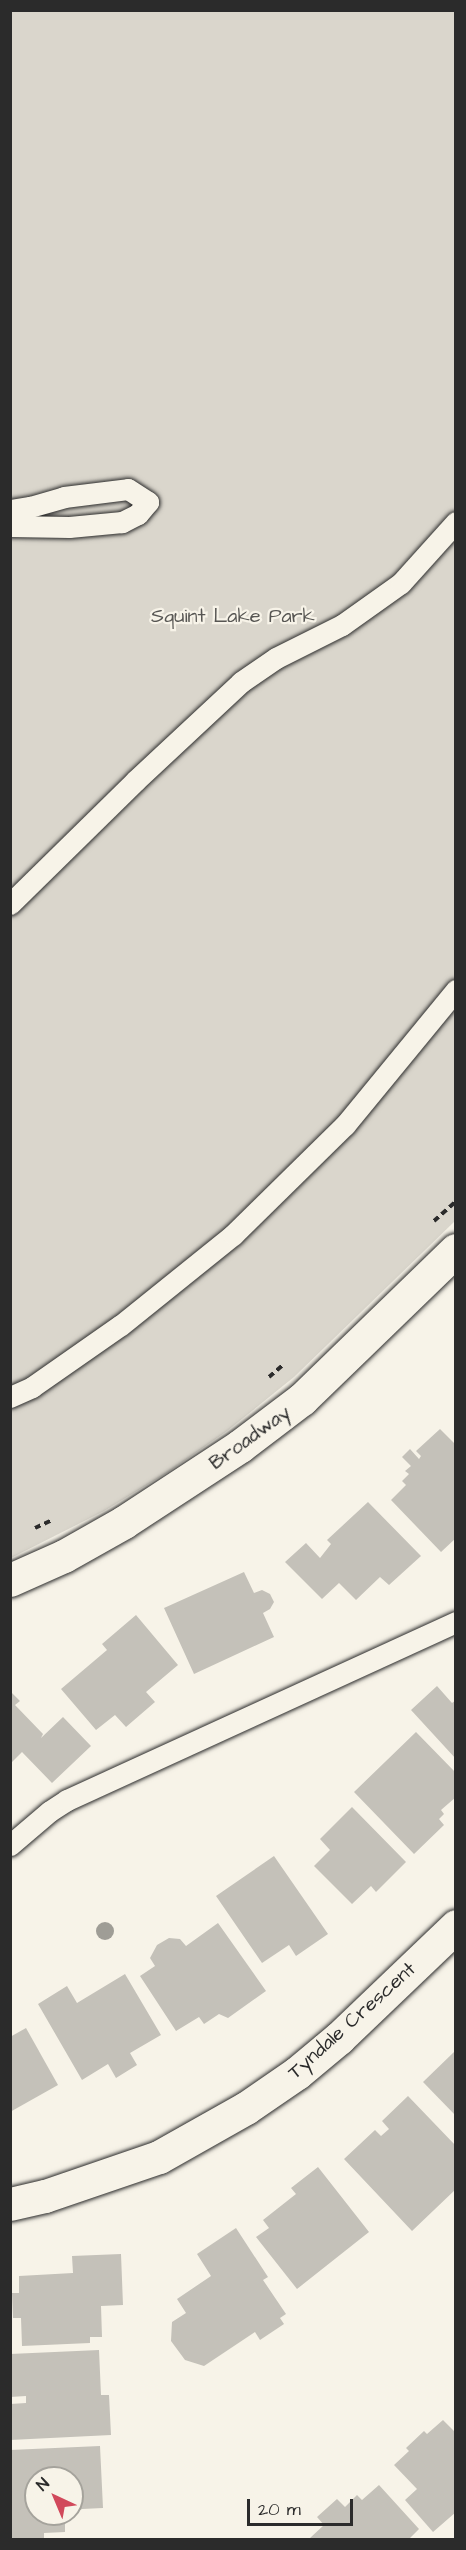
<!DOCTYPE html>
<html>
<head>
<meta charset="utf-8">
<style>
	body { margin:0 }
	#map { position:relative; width:466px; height:2550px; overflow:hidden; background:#f7f3e8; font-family:"Architects Daughter",sans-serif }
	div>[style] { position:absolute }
	.green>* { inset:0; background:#dad6cc }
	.building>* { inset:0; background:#c4c1b9 }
	.path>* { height:4px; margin-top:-2px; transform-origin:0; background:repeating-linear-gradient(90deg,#2b2b2b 0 6px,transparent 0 10.5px) }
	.roads { filter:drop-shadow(0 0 2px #2b2b2b) drop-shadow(0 0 2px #2b2b2b) }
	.service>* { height:21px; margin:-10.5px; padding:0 10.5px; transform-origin:10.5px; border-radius:10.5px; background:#f7f3e8 }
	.minor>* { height:33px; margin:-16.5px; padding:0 16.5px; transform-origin:16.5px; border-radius:16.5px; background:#f7f3e8 }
	.tertiary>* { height:33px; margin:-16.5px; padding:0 16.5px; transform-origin:16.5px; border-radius:16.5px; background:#f7f3e8 }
	.trees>* { width:18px; height:18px; margin:-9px; border-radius:50%; background:#9f9d96 }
	span { translate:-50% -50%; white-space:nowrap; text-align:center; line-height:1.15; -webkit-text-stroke:4.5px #f7f3e8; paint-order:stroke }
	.park-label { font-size:20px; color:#575653 }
	.street-label { font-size:20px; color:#2b2b2b }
	.frame { position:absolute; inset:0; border:12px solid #2b2b2b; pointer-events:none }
	.north { position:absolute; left:24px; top:2466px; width:60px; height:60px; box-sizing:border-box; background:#f7f3e8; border:2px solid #a5a39c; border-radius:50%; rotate:316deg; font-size:16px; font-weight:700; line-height:24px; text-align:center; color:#2b2b2b }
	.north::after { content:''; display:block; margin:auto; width:21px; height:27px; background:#d1495b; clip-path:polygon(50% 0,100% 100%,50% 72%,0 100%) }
	.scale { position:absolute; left:247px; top:2499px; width:106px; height:27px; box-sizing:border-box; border:3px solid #2b2b2b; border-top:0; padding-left:8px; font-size:18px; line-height:21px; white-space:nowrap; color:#2b2b2b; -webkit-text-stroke:4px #f7f3e8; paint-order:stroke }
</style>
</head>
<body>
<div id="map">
	<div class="green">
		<i style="clip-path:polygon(11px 11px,455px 11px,455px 1221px,294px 1377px,227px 1431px,168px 1472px,104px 1511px,11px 1558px)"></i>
	</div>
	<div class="building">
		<i style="clip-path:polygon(440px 1429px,456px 1445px,456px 1538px,441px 1552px,391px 1500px,406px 1485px,402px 1481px,409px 1474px,405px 1471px,411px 1466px,402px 1457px,410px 1449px,419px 1459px,421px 1456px,416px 1451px)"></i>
		<i style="clip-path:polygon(368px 1502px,421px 1556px,389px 1585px,380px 1577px,356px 1600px,339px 1583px,322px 1599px,285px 1562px,306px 1543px,320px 1558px,331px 1544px,327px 1540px)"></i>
		<i style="clip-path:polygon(244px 1572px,254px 1593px,262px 1590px,270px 1594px,274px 1602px,270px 1609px,263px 1613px,274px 1637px,194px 1674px,164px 1608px)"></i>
		<i style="clip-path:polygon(136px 1615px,178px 1665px,146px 1692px,155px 1702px,126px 1727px,115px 1715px,96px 1730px,61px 1689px,107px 1650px,102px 1644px)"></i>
		<i style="clip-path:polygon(437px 1686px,452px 1703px,456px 1700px,456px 1759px,411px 1710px)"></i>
		<i style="clip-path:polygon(10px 1691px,20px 1701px,15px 1705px,43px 1734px,41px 1738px,63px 1717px,91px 1746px,52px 1783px,22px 1752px,10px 1764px)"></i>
		<i style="clip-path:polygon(416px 1732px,456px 1773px,456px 1797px,441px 1810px,444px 1814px,439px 1819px,444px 1825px,414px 1854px,354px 1792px)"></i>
		<i style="clip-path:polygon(352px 1807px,406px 1862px,376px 1892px,371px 1886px,352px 1904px,314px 1866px,330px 1850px,320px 1839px)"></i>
		<i style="clip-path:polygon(274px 1856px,328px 1934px,296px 1956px,289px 1945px,262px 1963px,216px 1896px)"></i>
		<i style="clip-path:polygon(218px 1923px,266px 1991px,228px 2018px,219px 2014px,204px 2024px,199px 2017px,176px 2031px,140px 1976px,155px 1966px,150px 1958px,157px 1945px,169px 1938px,180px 1939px,186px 1946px)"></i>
		<i style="clip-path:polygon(125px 1974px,161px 2035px,130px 2053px,137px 2065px,116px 2078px,108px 2064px,82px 2080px,38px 2004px,67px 1986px,77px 2003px)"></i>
		<i style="clip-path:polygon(26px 2028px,58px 2085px,10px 2112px,10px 2037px)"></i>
		<i style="clip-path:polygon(454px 2052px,456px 2054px,456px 2116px,423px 2082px)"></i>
		<i style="clip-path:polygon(408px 2096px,456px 2146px,456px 2189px,412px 2231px,344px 2159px,375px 2130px,381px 2136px,389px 2129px,382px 2121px)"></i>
		<i style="clip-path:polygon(318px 2167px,369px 2232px,297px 2289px,256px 2237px,269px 2228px,263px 2220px,296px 2194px,291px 2188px)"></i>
		<i style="clip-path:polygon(236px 2228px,268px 2277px,263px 2280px,286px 2314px,280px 2318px,284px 2324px,260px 2340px,255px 2332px,204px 2366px,185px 2360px,171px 2341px,172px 2322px,186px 2313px,177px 2299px,211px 2276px,197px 2254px)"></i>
		<i style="clip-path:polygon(121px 2254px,123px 2305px,101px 2306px,102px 2337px,90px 2337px,90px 2343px,22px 2346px,21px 2318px,13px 2318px,12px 2293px,19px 2293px,19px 2276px,73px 2273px,72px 2256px)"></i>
		<i style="clip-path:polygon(99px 2350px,101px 2395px,109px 2395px,111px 2435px,10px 2440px,10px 2404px,26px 2403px,26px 2396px,10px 2397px,10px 2354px)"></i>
		<i style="clip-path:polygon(443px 2420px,456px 2433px,456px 2512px,433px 2532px,405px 2500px,417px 2489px,394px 2465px,409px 2451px,406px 2448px,424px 2431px,427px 2434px)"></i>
		<i style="clip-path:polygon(evenodd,100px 2446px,103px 2508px,82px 2509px,65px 2519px,65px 2532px,44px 2533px,44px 2540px,10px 2540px,10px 2450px,100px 2446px,36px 2478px,72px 2478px,72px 2514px,36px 2514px,36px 2478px)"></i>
		<i style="clip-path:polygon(379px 2485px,419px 2529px,408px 2540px,310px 2538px,324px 2525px,317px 2517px,337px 2499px,345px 2507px,357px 2495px,362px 2500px)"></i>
	</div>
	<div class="path">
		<i style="left:434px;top:1221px;width:30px;rotate:-42deg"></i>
		<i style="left:269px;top:1377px;width:18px;rotate:-41deg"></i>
		<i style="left:35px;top:1528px;width:19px;rotate:-25deg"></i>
	</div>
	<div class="roads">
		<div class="service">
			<i style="left:10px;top:510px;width:20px;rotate:-9deg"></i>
			<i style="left:30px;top:507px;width:35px;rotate:-16deg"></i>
			<i style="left:64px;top:497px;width:64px;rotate:-7.1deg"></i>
			<i style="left:128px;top:489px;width:24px;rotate:33deg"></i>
			<i style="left:148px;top:502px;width:16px;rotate:130deg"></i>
			<i style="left:138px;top:514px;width:18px;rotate:153deg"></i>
			<i style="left:122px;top:522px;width:53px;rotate:174.6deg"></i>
			<i style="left:69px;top:527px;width:59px;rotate:-179deg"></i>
			<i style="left:10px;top:904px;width:175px;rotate:-44.5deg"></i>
			<i style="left:135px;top:781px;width:145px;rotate:-43deg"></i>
			<i style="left:241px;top:682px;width:42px;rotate:-34.4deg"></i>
			<i style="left:276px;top:658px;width:74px;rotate:-26.6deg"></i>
			<i style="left:342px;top:625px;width:72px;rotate:-35.4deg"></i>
			<i style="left:401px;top:583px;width:82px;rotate:-48deg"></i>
			<i style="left:10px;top:1397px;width:24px;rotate:-24deg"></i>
			<i style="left:32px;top:1387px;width:108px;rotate:-34.9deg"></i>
			<i style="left:121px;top:1325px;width:144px;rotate:-38.8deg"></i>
			<i style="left:233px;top:1235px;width:157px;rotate:-44.5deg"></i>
			<i style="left:345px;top:1125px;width:175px;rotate:-50.6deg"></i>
			<i style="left:10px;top:1845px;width:52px;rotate:-40.4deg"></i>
			<i style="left:50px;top:1811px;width:20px;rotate:-33deg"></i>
			<i style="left:67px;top:1800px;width:428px;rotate:-24.6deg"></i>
		</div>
		<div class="minor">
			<i style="left:10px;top:2204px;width:36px;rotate:-13deg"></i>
			<i style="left:45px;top:2196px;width:120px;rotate:-18.9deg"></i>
			<i style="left:159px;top:2157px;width:100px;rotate:-29.4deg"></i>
			<i style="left:246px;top:2108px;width:62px;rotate:-34.5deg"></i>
			<i style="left:297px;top:2073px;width:55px;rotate:-39.8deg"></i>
			<i style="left:339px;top:2038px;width:162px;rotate:-43.7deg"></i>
		</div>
		<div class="tertiary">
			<i style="left:10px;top:1580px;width:59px;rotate:-24deg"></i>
			<i style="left:64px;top:1556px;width:69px;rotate:-29.5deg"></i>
			<i style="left:124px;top:1522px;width:139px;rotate:-33.2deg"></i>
			<i style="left:240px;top:1446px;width:78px;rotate:-37.2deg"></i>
			<i style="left:302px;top:1399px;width:214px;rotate:-44.1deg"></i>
		</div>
	</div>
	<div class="trees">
		<i style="left:105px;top:1931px"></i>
	</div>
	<div class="park-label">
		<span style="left:233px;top:616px">Squint Lake Park</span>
	</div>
	<div class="street-label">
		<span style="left:250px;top:1438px;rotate:-36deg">Broadway</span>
		<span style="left:352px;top:2021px;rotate:-42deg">Tyndale Crescent</span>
	</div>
	<div class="frame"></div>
	<div class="north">N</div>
	<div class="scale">20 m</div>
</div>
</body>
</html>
